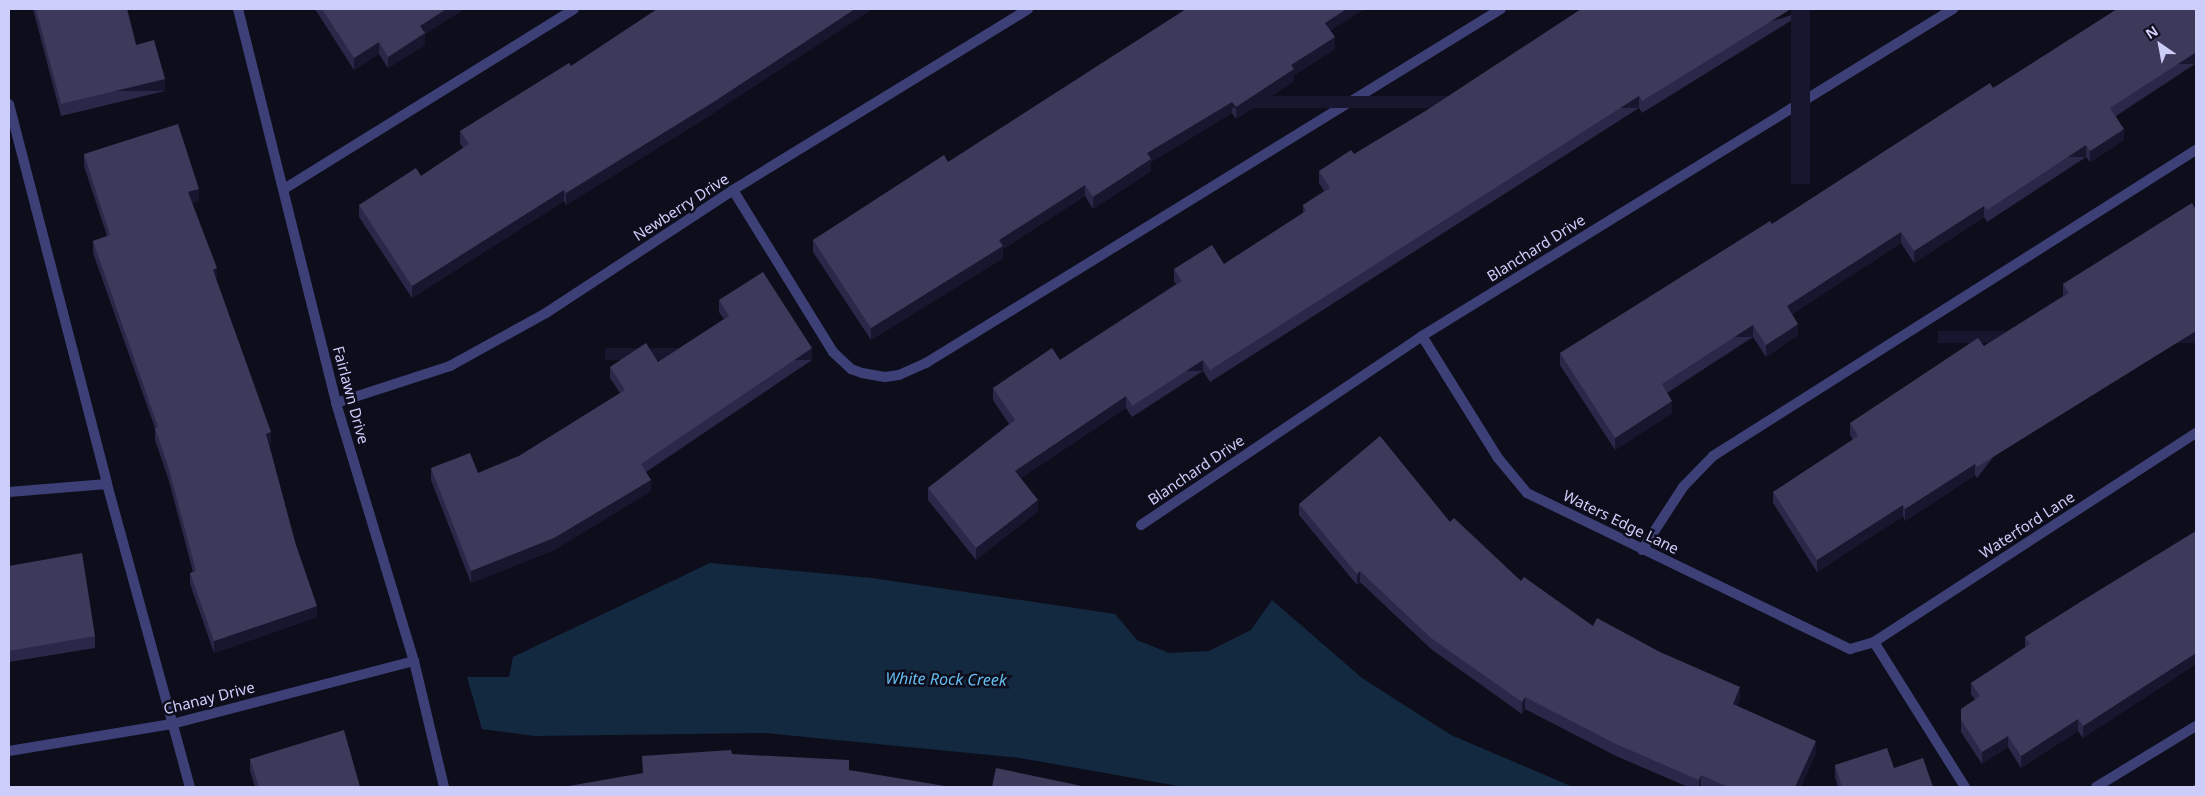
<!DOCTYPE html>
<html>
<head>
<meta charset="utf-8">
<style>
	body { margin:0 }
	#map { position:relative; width:2205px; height:796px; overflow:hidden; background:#0e0d1c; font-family:"Noto Sans",sans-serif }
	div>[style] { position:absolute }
	.water>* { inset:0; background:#122940 }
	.service>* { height:10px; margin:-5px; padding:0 5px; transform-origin:5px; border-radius:5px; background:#3c4076 }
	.minor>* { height:10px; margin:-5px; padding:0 5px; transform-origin:5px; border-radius:5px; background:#3c4076 }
	.wall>* { inset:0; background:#2a2748 }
	.shaded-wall>* { inset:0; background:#18152f; transform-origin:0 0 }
	.building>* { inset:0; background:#3c395b }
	span { translate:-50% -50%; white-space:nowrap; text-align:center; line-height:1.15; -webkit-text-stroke:5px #0e0d1c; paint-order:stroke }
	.street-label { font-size:15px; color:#cdcdfa }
	.water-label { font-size:16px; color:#65bef0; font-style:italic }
	.frame { position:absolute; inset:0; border:10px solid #cdcdfa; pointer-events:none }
	.north { position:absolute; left:2135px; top:20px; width:50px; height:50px; -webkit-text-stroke:4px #0e0d1c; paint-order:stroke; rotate:327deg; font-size:14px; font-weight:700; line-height:20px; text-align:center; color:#cdcdfa }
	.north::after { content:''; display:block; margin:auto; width:18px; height:22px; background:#cdcdfa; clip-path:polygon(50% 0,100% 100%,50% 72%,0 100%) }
</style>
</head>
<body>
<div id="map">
	<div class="water">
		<i style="clip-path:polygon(710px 563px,872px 578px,1115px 614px,1137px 640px,1169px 653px,1209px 651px,1251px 630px,1272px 600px,1362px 678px,1451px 735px,1573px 787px,1184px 787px,1020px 758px,765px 733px,535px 736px,482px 729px,467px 677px,509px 677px,513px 657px)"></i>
	</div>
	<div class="service">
		<i style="left:9px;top:104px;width:392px;rotate:75.5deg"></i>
		<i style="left:107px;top:484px;width:314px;rotate:74.7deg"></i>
		<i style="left:284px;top:189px;width:341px;rotate:-31.8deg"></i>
		<i style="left:733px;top:190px;width:190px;rotate:58.3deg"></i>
		<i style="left:833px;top:352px;width:25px;rotate:43deg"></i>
		<i style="left:851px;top:369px;width:12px;rotate:20deg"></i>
		<i style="left:862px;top:373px;width:23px;rotate:10deg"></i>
		<i style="left:885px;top:377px;width:14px;rotate:-8deg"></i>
		<i style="left:899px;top:375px;width:30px;rotate:-24deg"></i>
		<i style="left:926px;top:363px;width:675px;rotate:-31.62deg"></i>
		<i style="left:9px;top:492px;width:98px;rotate:-4.7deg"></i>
		<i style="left:1642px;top:550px;width:75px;rotate:-56.9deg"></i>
		<i style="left:1683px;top:487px;width:43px;rotate:-45.9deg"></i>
		<i style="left:1713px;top:456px;width:572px;rotate:-32.36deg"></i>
		<i style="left:1874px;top:642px;width:171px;rotate:57.9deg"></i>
		<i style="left:2096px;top:787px;width:117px;rotate:-31.4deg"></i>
	</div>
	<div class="minor">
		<i style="left:238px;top:9px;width:406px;rotate:76deg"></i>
		<i style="left:336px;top:403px;width:270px;rotate:73.2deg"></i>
		<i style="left:414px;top:661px;width:130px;rotate:76.6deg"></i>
		<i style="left:1422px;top:336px;width:144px;rotate:58.1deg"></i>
		<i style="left:1498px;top:458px;width:45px;rotate:50.4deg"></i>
		<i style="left:1527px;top:493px;width:359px;rotate:25.8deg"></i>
		<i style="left:1850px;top:649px;width:25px;rotate:-16deg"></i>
		<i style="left:1874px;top:642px;width:384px;rotate:-33deg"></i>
		<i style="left:336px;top:403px;width:120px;rotate:-18deg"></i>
		<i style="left:450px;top:366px;width:110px;rotate:-28.9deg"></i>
		<i style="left:546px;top:313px;width:224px;rotate:-33.3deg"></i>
		<i style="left:733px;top:190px;width:346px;rotate:-31.5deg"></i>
		<i style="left:1141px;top:525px;width:339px;rotate:-33.9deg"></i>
		<i style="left:1422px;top:336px;width:624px;rotate:-31.63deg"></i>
		<i style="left:9px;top:751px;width:165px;rotate:-9.4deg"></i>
		<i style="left:172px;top:724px;width:250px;rotate:-14.6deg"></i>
	</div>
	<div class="wall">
		<i style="clip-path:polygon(33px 9px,127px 9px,136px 45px,165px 91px,61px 116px)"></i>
		<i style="clip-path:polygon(315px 9px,464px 9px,425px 34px,425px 45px,388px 68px,379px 54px,354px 70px)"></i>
		<i style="clip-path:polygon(1810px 9px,1642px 113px,1639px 108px,1210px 382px,1203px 371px,1132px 417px,1126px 408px,1021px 478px,1038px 511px,976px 560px,928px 500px,928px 488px,1009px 424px,993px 400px,993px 388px,1060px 360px,1176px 284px,1174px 281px,1174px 269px,1224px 264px,1303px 213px,1303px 205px,1324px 191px,1319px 183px,1319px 171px,1354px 154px)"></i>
		<i style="clip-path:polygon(2196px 9px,2196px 66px,2195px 64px,2116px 116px,2124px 140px,2090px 162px,2086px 157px,1987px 222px,1984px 217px,1914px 263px,1901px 243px,1792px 314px,1798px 335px,1766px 357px,1753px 337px,1667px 393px,1672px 413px,1615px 450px,1560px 365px,1560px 353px,1772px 224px,1993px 88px)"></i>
		<i style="clip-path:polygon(1330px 31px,1335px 49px,1294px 75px,1294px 81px,1236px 119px,1232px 113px,1151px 162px,1151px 171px,1093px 209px,1085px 196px,1003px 249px,1003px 258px,871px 340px,813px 252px,813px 240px,948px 162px)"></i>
		<i style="clip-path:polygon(712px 114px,566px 205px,564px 201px,412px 298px,359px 217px,359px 205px,421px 176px,463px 148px,460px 143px,460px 131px)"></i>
		<i style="clip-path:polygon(84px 154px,199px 200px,192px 203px,217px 280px,216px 280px,271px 444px,269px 444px,295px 542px,317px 617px,214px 653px,190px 584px,190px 573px,193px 572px,169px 481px,155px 440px,155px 428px,93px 253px,93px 241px,107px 236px,84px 166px)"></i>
		<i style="clip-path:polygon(2192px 203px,1977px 478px,1975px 475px,1905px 521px,1903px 516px,1817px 572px,1773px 503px,1773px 492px,1853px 440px,1850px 435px,1850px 423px,1984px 346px,2063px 296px,2063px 284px)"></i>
		<i style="clip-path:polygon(719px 300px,812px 360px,646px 472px,651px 491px,554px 550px,471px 583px,431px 480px,431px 468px,478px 473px,519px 456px,620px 393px,610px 378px,610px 367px,658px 362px,724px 319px,719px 312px)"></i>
		<i style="clip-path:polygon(1299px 504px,1450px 522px,1521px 581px,1593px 626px,1740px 698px,1737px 706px,1816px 752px,1801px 787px,1688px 787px,1616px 756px,1525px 709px,1522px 714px,1431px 649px,1360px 582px,1357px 585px,1299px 515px)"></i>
		<i style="clip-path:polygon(2196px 531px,2196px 664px,2083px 738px,2078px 731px,2021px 768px,2008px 747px,1982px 764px,1961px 732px,1961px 709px,1975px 700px,1971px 694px,1971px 683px,2025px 648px,2025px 637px)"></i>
		<i style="clip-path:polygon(9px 566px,95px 636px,95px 648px,9px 662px)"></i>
		<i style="clip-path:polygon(250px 759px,360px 787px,255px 787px,250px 771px)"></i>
		<i style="clip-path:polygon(1835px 765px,1894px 768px,1933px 787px,1838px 787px,1835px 777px)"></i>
	</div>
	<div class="shaded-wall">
		<i style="clip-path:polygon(446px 9px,464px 9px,425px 34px,425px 45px,388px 68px,388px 57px,420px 26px)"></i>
		<i style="clip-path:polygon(855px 9px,873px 9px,712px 114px,566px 205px,566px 193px)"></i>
		<i style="clip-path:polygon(1347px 9px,1365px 9px,1325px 34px,1325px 23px)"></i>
		<i style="left:1791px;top:9px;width:19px;height:175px"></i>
		<i style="clip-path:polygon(1335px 37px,1335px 49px,1294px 75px,1294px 81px,1236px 119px,1236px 107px,1291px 65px)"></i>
		<i style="clip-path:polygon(379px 42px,379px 54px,354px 70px,354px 58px)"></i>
		<i style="left:2195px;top:53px;width:11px;height:101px;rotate:90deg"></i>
		<i style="left:165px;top:79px;width:12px;height:107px;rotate:90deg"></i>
		<i style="left:1639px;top:96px;width:12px;height:509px;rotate:90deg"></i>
		<i style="clip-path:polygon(1232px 102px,1232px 113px,1151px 162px,1151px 171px,1093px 209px,1093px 197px,1147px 153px)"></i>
		<i style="clip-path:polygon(2124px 129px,2124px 140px,2090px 162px,2090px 151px)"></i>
		<i style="left:2086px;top:145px;width:12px;height:118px;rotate:90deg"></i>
		<i style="clip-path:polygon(1085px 185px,1085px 196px,1003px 249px,1003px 258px,871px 340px,871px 328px,999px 240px)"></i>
		<i style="clip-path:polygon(199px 189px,199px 200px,188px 204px,188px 192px)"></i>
		<i style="clip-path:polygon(564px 190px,564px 201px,412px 298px,412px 286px)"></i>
		<i style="clip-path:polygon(1984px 206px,1984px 217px,1914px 263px,1914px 251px)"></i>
		<i style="clip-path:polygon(1901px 232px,1901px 243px,1787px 318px,1787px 306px)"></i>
		<i style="clip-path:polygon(217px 268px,217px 280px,213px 281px,213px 270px)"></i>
		<i style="clip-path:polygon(1798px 324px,1798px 335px,1766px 357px,1766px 345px)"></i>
		<i style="left:1753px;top:325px;width:12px;height:108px;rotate:90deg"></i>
		<i style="left:2196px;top:331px;width:12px;height:258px;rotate:90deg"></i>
		<i style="left:812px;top:348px;width:12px;height:207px;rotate:90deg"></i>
		<i style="left:1203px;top:360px;width:11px;height:85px;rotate:90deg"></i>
		<i style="clip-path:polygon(1126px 396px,1126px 408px,1015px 482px,1015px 471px)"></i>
		<i style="clip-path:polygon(1672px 401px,1672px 413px,1615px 450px,1615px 438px)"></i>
		<i style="clip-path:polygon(271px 432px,271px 444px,266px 445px,266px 434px)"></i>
		<i style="clip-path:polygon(1975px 464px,1975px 475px,1905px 521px,1905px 509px)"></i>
		<i style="clip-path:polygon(651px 480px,651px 491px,554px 550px,471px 583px,471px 571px)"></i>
		<i style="clip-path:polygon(1038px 500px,1038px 511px,976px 560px,976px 548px)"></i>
		<i style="clip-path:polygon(1903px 505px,1903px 516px,1817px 572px,1817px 560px)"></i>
		<i style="clip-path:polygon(1360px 571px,1360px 582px,1357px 585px,1357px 574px)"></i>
		<i style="clip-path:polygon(317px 606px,317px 617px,214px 653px,214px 641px)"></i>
		<i style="clip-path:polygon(2196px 653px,2196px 664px,2083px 738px,2083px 726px)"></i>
		<i style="clip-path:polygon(1740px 687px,1740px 698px,1733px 716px,1733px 704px)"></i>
		<i style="clip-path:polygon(1525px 697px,1525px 709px,1522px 714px,1522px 702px)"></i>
		<i style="clip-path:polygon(2078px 719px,2078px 731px,2021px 768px,2021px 756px)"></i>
		<i style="clip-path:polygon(2008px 736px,2008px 747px,1982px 764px,1982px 752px)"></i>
		<i style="clip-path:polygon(1816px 741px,1816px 752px,1801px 787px,1795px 787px)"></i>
		<i style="clip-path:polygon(1701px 775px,1701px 787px,1699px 787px,1699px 780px)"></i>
	</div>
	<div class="building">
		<i style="clip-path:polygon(36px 9px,127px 9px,136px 45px,154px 40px,165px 79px,61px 104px)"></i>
		<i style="clip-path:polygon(322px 9px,446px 9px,420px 26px,425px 33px,388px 57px,379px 42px,354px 58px)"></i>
		<i style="clip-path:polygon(657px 9px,855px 9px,712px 103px,566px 193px,564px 190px,412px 286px,359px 205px,416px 168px,421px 176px,469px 144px,460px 131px,569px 63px,571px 66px)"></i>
		<i style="clip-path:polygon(1186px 9px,1347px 9px,1325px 23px,1335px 37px,1291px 65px,1294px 69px,1236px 107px,1232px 102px,1147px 153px,1151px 159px,1093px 197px,1085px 185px,999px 240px,1003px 246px,871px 328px,813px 240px,944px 155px,948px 162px)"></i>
		<i style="clip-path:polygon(1581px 9px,1791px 9px,1642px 101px,1639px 96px,1210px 370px,1203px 360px,1132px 406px,1126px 396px,1015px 471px,1038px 500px,976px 548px,928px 488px,1015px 420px,993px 388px,1052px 348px,1060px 360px,1182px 281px,1174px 269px,1212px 245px,1224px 264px,1306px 211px,1303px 205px,1330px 188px,1319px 171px,1351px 150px,1354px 154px,1427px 110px)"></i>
		<i style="clip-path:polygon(2117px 9px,2196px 9px,2196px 54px,2195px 53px,2110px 108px,2124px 129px,2090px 151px,2086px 145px,1987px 210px,1984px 206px,1914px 251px,1901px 232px,1787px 306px,1798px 324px,1766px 345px,1753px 325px,1662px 384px,1672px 401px,1615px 438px,1560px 353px,1770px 221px,1772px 224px,1990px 83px,1993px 88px)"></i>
		<i style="clip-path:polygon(178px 124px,199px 189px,188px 192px,217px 268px,213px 270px,271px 432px,266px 434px,295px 542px,317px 606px,214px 641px,190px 573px,196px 571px,169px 469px,155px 428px,158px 427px,93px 241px,110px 235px,84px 154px)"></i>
		<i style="clip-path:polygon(2192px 203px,2196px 210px,2196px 331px,1977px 467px,1975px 464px,1905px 509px,1903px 505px,1817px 560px,1773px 492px,1858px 436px,1850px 423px,1978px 338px,1984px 346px,2069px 293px,2063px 284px)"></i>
		<i style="clip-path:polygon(763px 272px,812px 348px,641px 464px,651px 480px,554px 538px,471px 571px,431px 468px,470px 453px,478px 473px,519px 456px,625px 390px,610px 367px,646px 343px,658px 362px,729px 316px,719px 300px)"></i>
		<i style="clip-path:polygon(1380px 436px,1450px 522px,1454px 518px,1521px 581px,1524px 577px,1593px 626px,1597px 618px,1660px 652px,1740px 687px,1733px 704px,1816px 741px,1795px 787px,1728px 787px,1701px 775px,1699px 780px,1616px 744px,1525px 697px,1522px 702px,1431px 638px,1360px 571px,1357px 574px,1299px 504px)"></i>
		<i style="clip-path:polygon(2196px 531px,2196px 653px,2083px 726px,2078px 719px,2021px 756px,2008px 736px,1982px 752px,1961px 720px,1961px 709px,1980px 696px,1971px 683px,2030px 644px,2025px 637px,2085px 599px)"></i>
		<i style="clip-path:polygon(82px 553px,95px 636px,9px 651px,9px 566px)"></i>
		<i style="clip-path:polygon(344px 730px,360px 787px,259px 787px,250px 759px)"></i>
		<i style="clip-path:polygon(1887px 748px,1894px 768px,1923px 758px,1933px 787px,1842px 787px,1835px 765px)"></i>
		<i style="clip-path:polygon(731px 750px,732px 754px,849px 760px,849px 770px,951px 787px,563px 787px,643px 773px,642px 756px)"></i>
		<i style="clip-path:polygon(996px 768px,1082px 786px,1082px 787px,992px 787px)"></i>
		<i style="clip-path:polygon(2196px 784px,2196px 787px,2191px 787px)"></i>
	</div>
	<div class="street-label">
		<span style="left:681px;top:207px;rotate:-33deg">Newberry Drive</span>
		<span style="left:1536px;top:248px;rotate:-32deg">Blanchard Drive</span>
		<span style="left:351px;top:395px;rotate:75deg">Fairlawn Drive</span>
		<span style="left:1196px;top:470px;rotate:-34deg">Blanchard Drive</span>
		<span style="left:1621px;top:522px;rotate:26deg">Waters Edge Lane</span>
		<span style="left:2027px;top:525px;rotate:-33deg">Waterford Lane</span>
		<span style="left:209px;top:698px;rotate:-14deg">Chanay Drive</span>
	</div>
	<div class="water-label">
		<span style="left:946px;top:679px;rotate:1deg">White Rock Creek</span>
	</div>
	<div class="frame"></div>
	<div class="north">N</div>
</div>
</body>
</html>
